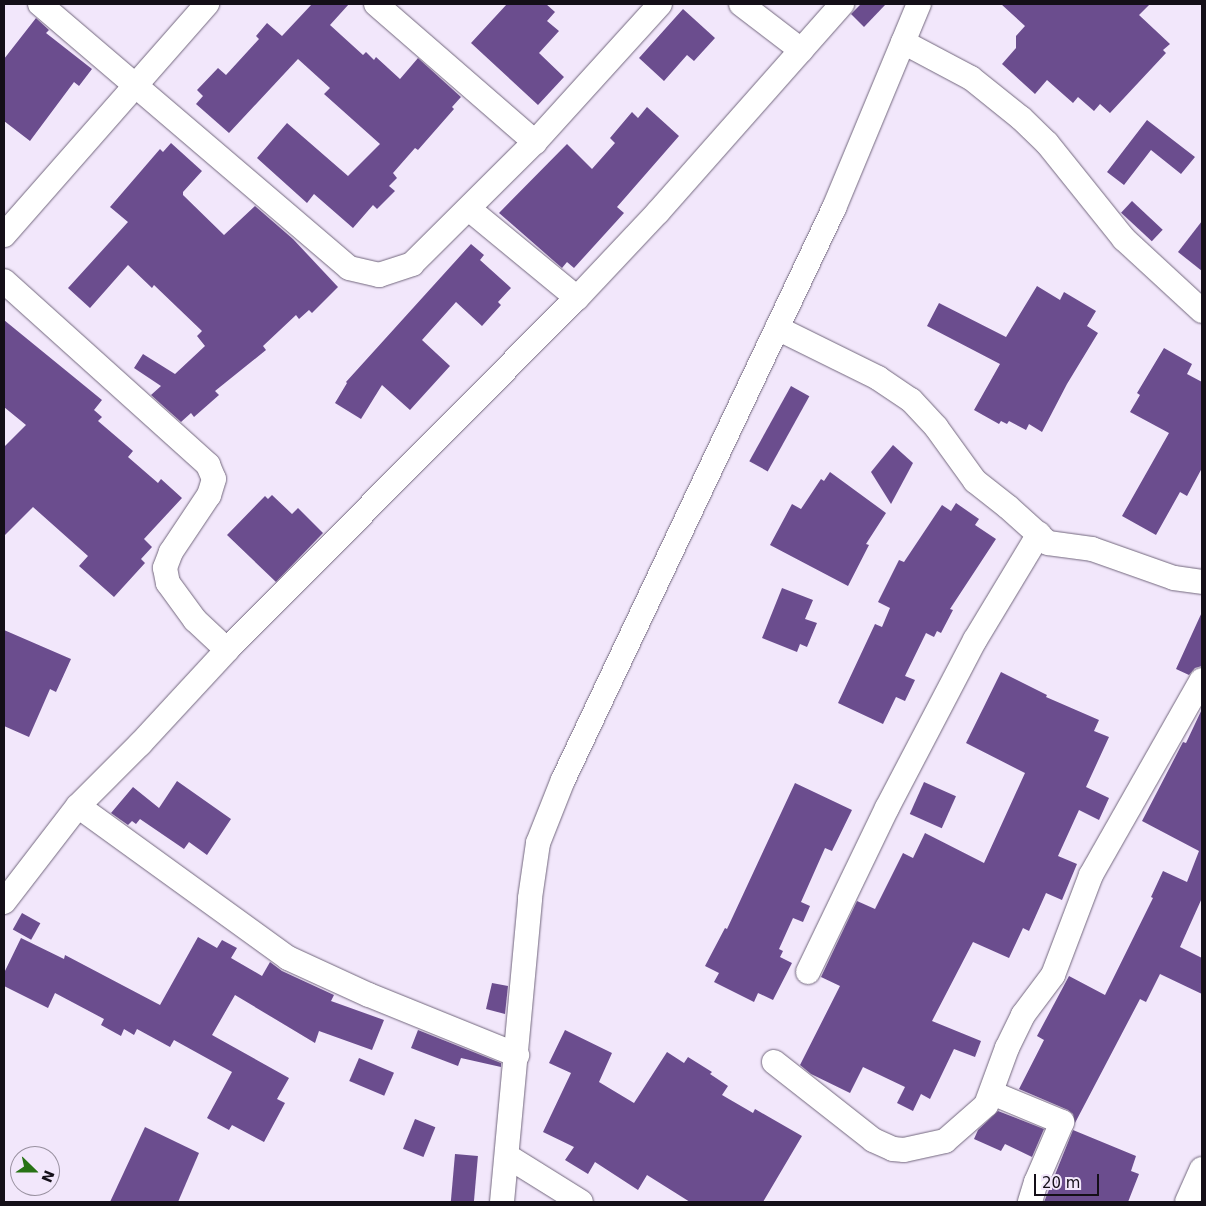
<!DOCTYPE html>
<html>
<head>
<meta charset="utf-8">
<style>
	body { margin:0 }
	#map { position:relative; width:1206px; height:1206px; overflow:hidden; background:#f2e7fb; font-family:"DejaVu Sans",sans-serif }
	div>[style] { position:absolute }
	.building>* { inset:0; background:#6b4d8e; transform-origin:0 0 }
	.roads { filter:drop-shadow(0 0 1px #72677d) drop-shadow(0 0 1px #72677d) }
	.minor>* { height:24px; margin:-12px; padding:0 12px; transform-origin:12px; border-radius:12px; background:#fff }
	span { translate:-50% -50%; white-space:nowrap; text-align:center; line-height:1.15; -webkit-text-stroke:5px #f2e7fb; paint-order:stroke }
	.frame { position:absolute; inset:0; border:5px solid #140f18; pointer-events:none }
	.north { position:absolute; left:10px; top:1146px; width:50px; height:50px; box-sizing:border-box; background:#f2e7fb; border:1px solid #9991a0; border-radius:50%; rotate:112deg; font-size:14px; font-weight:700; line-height:20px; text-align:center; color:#140f18 }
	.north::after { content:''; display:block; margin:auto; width:18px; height:22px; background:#287215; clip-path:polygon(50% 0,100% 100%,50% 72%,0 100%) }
	.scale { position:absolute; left:1034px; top:1174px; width:65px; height:22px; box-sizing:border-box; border:2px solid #140f18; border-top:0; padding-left:6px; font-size:15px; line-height:18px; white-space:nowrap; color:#140f18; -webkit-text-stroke:4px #f2e7fb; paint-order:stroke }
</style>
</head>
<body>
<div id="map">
	<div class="building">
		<i style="clip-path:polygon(312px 4px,349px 4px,330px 25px,363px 55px,366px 52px,374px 60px,376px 57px,400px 79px,418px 58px,461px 97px,452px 107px,454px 109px,418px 150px,415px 148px,393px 173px,397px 178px,389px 186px,395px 191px,377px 209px,373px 205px,353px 228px,314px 194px,307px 203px,257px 158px,287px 123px,348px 176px,380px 144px,324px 94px,330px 88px,298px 59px,229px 133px,196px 104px,203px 96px,197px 90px,218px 68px,226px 75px,259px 39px,256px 36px,267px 23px,282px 36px)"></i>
		<i style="clip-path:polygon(507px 4px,546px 4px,555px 12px,547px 21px,559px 31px,539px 53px,564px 77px,538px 105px,471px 43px)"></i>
		<i style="clip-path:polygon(861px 4px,886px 4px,864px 27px,851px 14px)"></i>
		<i style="clip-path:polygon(1001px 4px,1150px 4px,1139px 15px,1170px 44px,1163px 50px,1166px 53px,1110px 113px,1100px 104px,1094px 111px,1078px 97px,1073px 103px,1047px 80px,1035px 94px,1002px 64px,1016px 48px,1016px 36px,1025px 26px)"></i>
		<i style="clip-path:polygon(683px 9px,715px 38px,694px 61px,687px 55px,664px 81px,639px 58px)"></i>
		<i style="clip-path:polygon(36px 18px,49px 30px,46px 33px,92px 69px,79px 86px,74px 82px,30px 141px,4px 121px,4px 59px)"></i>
		<i style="clip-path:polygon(647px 107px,679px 136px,617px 207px,624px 213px,574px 268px,567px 262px,562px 268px,499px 213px,567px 144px,592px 169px,615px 143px,610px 138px,632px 112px,638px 118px)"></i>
		<i style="clip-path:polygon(1147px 120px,1195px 157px,1181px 174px,1151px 150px,1124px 185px,1107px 172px)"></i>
		<i style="clip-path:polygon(171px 143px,202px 171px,183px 192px,183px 195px,224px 235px,255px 206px,293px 239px,338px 287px,312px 313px,309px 310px,299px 319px,296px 315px,263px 346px,266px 350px,215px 391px,219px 395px,194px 417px,191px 413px,181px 422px,151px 395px,161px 386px,134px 368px,143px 354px,175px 374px,205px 346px,197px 336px,202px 331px,154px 285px,152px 288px,128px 265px,90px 308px,68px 288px,128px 222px,110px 207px,160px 149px,163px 152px)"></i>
		<i style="left:1132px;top:201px;width:42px;height:16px;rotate:43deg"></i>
		<i style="clip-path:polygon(1202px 221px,1202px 271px,1178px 252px)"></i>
		<i style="clip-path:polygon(471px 244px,484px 255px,480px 260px,511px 288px,498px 302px,501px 305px,482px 326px,456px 302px,422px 340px,450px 366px,410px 410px,382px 385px,361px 419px,335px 403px,347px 383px,346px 382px)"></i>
		<i style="clip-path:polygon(1037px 286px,1060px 300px,1064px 292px,1096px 311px,1087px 326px,1098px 333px,1067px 384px,1042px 432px,1029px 424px,1026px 430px,1009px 421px,1007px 424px,1001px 421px,999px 424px,974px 410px,1000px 364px,927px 326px,939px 303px,1006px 337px)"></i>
		<i style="clip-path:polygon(4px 320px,102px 400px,94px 410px,102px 417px,98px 421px,133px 451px,128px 457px,158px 483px,161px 479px,182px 498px,144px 539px,152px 547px,141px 559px,145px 563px,114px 597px,79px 566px,88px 556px,33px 507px,4px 536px,4px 447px,26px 425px,4px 407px)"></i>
		<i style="clip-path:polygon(1164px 348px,1192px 364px,1187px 374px,1202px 382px,1202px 468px,1187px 496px,1180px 492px,1156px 535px,1122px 516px,1169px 433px,1130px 412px,1140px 395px,1137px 393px)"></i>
		<i style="left:791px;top:386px;width:21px;height:86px;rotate:29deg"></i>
		<i style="clip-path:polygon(893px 445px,913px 463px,891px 504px,871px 472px)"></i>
		<i style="clip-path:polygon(830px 472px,886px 513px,866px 544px,869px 545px,848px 586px,770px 545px,792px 504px,801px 509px,821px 479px,824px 481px)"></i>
		<i style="clip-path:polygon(272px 495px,292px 514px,298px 508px,323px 533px,276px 582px,227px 535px,265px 496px,268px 499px)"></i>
		<i style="clip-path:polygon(956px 503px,979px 519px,975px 525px,996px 539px,950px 609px,953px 610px,941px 633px,937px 631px,934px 637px,926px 633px,905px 676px,915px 680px,905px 701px,896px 697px,883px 724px,838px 703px,875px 624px,882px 627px,890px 608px,878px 602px,899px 560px,904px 562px,942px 505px,951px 511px)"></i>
		<i style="clip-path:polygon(782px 588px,813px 600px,805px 619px,817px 623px,807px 647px,800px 644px,797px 652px,762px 638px)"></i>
		<i style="clip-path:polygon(1202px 612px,1202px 666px,1195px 668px,1189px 675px,1176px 669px)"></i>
		<i style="clip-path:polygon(4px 630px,71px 659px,56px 692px,50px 689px,29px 737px,4px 726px)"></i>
		<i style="clip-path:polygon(1001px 672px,1047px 695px,1046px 697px,1099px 720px,1094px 731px,1109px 737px,1086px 787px,1109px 798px,1099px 820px,1079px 810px,1058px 856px,1077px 864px,1062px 900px,1046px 893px,1029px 931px,1023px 928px,1009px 958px,973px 942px,932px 1021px,981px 1041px,975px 1057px,954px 1049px,930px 1099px,921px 1094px,913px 1111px,897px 1103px,905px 1087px,863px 1067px,850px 1093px,811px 1074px,800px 1065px,840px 986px,821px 977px,857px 901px,875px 909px,903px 853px,913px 858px,925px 833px,984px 863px,1025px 773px,966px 743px)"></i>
		<i style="clip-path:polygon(1202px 709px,1202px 898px,1180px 947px,1202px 958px,1202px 994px,1160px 974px,1146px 1002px,1140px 999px,1075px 1123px,1073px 1114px,1068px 1110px,1019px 1089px,1044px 1040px,1037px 1036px,1069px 976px,1105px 995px,1153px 898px,1151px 897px,1163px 871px,1187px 882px,1199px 851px,1142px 821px,1183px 742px,1186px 743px)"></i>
		<i style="clip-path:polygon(177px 781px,231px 819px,207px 855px,189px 842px,184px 849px,140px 819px,136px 824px,132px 821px,128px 825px,111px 813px,133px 787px,159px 808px)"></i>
		<i style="left:924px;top:782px;width:35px;height:35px;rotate:24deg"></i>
		<i style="clip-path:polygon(795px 783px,852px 810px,832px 851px,825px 848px,801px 902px,810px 906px,803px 922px,793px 918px,779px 949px,783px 951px,780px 957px,792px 963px,773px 1000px,758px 993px,754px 1002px,714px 982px,719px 973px,705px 966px,725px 928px,727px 929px)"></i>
		<i style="left:22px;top:913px;width:21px;height:19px;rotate:29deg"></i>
		<i style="clip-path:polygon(198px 937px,217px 948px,222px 940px,237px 948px,231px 958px,262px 976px,270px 962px,282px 971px,334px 995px,331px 1001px,384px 1020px,372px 1050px,319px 1031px,315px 1043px,235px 995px,212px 1035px,289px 1078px,277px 1099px,285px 1103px,264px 1142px,232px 1125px,229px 1130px,207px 1118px,232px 1072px,174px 1040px,170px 1047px,137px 1029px,134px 1035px,124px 1029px,121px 1036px,101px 1025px,104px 1019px,55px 993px,48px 1008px,4px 986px,4px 973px,21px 938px,64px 959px,65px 955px,160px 1005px)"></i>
		<i style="clip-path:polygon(492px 983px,508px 986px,505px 1014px,486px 1009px)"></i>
		<i style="clip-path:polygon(418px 1030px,501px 1063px,501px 1067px,461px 1058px,458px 1066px,411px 1048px)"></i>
		<i style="clip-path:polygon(565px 1030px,612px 1053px,599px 1082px,634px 1103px,667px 1052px,684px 1063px,688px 1057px,712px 1072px,710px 1074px,728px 1086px,722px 1095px,753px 1113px,755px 1109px,802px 1136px,763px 1202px,690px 1202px,647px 1175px,638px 1190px,595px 1162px,588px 1174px,565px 1160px,574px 1147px,543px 1132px,571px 1073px,549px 1063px)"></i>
		<i style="left:359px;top:1058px;width:38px;height:25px;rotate:23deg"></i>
		<i style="clip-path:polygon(998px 1111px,1044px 1129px,1032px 1157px,1005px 1144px,1001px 1151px,974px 1139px,978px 1130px)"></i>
		<i style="left:415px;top:1119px;width:22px;height:32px;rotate:22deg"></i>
		<i style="clip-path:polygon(145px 1127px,199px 1153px,178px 1202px,110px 1202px)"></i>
		<i style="clip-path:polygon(1073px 1130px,1136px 1156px,1131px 1171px,1139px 1174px,1128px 1202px,1044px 1202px)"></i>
		<i style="left:455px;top:1154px;width:23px;height:48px;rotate:5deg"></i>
	</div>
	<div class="roads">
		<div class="minor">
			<i style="left:40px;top:4px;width:406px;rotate:40.5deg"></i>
			<i style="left:349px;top:268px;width:31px;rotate:13deg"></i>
			<i style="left:379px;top:275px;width:35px;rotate:-18deg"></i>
			<i style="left:412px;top:264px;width:173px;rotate:-44.8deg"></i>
			<i style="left:535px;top:142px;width:186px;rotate:-47.8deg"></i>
			<i style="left:376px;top:4px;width:211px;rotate:41deg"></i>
			<i style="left:741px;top:4px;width:76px;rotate:37.5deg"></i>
			<i style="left:903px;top:42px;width:77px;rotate:27.9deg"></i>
			<i style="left:971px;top:78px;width:64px;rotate:38.7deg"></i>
			<i style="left:1021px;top:118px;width:36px;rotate:44deg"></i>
			<i style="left:1047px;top:143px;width:123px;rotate:51.3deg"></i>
			<i style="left:1124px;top:239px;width:106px;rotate:42.7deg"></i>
			<i style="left:469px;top:209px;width:140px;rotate:39.5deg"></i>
			<i style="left:4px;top:235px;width:308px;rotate:-48.7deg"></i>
			<i style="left:4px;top:281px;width:275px;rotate:42deg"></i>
			<i style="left:208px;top:465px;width:15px;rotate:67deg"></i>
			<i style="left:214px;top:479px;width:17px;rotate:107deg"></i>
			<i style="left:209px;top:495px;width:69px;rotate:123.7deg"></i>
			<i style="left:171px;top:552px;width:17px;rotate:111deg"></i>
			<i style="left:165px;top:568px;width:15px;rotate:79deg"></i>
			<i style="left:168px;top:583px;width:46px;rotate:53.9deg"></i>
			<i style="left:195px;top:620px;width:44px;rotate:43.2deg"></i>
			<i style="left:777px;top:328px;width:113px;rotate:26.3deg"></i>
			<i style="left:878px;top:378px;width:40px;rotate:34deg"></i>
			<i style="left:911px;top:400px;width:37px;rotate:47deg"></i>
			<i style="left:936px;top:427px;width:67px;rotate:54.2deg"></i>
			<i style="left:975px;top:481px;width:42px;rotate:38.2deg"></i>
			<i style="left:1008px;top:507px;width:54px;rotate:42deg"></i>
			<i style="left:1048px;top:543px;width:44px;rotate:7.8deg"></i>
			<i style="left:1092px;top:549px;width:87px;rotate:19.5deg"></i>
			<i style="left:1174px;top:578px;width:28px;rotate:8deg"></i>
			<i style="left:78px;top:806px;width:259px;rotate:35.9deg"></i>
			<i style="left:288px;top:958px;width:89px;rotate:24.6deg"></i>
			<i style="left:369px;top:995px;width:160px;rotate:22.1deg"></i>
			<i style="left:4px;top:902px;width:121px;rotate:-52.4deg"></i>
			<i style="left:78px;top:806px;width:88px;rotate:-45deg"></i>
			<i style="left:140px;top:744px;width:128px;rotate:-47.2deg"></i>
			<i style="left:227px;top:650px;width:496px;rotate:-45.2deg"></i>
			<i style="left:577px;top:298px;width:118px;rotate:-46.7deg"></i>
			<i style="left:658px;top:212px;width:278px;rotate:-48.5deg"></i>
			<i style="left:808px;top:972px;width:182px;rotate:-64.3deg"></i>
			<i style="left:887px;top:808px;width:190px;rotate:-62.4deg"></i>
			<i style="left:975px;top:640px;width:124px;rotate:-58.9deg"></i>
			<i style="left:774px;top:1062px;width:126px;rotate:38.2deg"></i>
			<i style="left:873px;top:1140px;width:22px;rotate:24deg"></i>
			<i style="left:893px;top:1149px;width:11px;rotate:5deg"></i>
			<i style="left:904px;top:1150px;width:42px;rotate:-12.4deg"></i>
			<i style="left:945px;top:1141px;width:55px;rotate:-41.3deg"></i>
			<i style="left:986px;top:1105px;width:61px;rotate:-69.8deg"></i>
			<i style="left:1007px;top:1048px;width:37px;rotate:-64deg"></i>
			<i style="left:1023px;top:1015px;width:50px;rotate:-53.1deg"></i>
			<i style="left:1053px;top:975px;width:107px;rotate:-69.2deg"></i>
			<i style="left:1091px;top:875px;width:224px;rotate:-60.4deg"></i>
			<i style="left:992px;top:1093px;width:76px;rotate:22.5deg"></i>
			<i style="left:1062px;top:1122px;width:65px;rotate:113.4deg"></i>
			<i style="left:1036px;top:1182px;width:21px;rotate:107deg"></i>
			<i style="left:507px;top:1156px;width:87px;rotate:31.9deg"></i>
			<i style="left:502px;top:1202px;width:305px;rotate:-84.7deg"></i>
			<i style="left:530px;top:898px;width:56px;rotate:-81.7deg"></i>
			<i style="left:538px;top:843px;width:68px;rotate:-68.4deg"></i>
			<i style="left:563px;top:780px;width:633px;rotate:-64.65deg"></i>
			<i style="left:834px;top:208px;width:221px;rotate:-67.4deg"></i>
			<i style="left:1187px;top:1202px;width:36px;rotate:-66deg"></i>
		</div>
	</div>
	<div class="frame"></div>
	<div class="north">N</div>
	<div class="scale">20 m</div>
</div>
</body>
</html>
